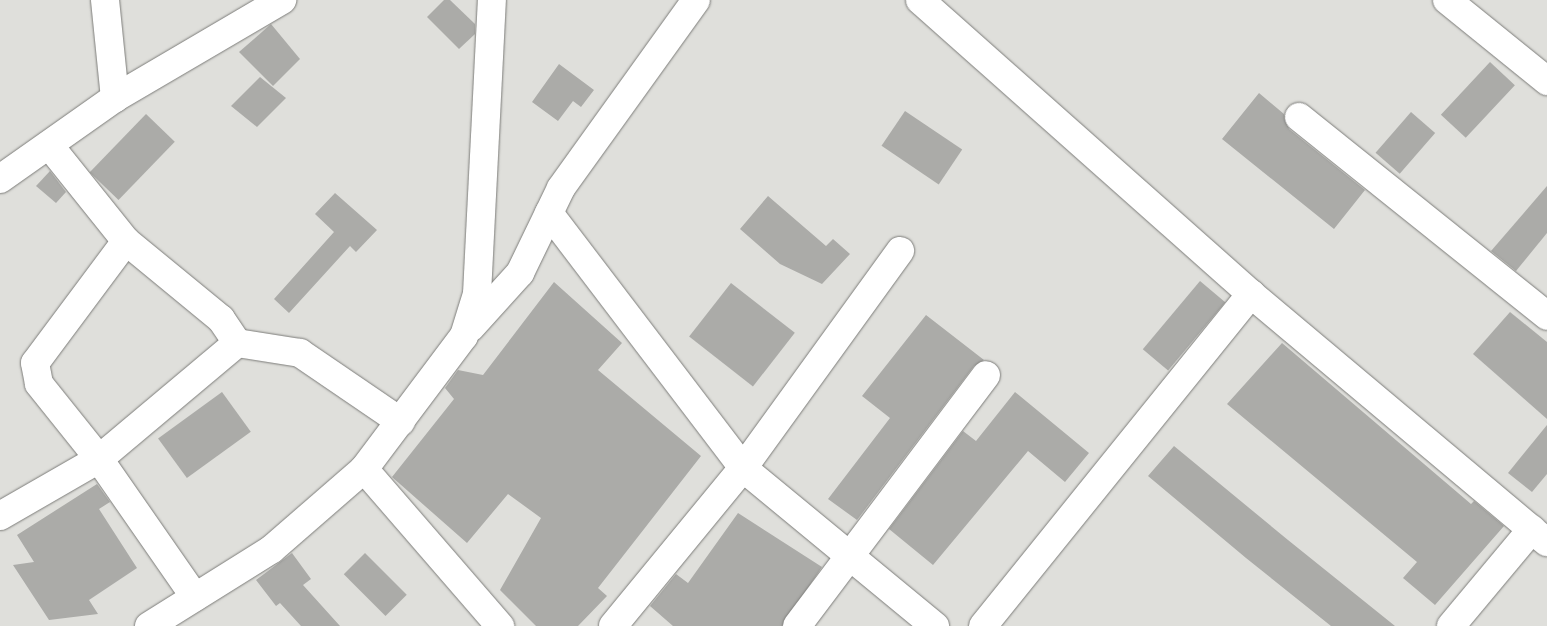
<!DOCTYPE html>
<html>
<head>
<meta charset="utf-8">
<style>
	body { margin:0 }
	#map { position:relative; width:1547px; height:626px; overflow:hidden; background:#dfdfdb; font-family:"Exo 2",sans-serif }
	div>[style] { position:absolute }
	.building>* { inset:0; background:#ababa8; transform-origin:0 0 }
	.roads { filter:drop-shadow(0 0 1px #7c7c79) drop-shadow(0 0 1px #7c7c79) }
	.minor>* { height:28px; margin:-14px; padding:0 14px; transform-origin:14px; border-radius:14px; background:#fff }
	span { translate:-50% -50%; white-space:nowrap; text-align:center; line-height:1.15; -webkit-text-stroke:4px #ecece9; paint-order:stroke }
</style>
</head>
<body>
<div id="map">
	<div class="building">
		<i style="clip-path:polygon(444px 0,450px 0,475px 24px,475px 34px,459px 49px,427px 17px)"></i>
		<i style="clip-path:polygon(271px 24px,300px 59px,273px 86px,239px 52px)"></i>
		<i style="left:1490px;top:62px;width:34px;height:72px;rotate:43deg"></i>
		<i style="clip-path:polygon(559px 64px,594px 90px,581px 107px,573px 101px,558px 121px,532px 102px)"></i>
		<i style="clip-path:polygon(260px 77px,286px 98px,257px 127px,231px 106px)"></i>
		<i style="clip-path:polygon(1259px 93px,1284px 114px,1289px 129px,1365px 190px,1334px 229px,1222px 139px)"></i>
		<i style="left:905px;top:111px;width:69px;height:42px;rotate:34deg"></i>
		<i style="left:1411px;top:112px;width:32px;height:54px;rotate:41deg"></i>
		<i style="left:146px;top:114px;width:40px;height:81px;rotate:44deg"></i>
		<i style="clip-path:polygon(50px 171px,66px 192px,56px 203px,36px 186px)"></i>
		<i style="clip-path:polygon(1547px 186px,1547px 233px,1516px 271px,1491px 251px)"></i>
		<i style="clip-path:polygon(335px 193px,377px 230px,356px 252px,350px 246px,289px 313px,274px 299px,334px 232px,315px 214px)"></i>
		<i style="clip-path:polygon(768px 196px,826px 246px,833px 239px,850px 254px,822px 284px,780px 264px,740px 229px)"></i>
		<i style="left:1200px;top:281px;width:33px;height:89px;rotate:40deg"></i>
		<i style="clip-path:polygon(554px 282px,622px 343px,598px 370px,701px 456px,598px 588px,607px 596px,578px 626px,536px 626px,500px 590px,541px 518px,508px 494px,467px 543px,392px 477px,454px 399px,445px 388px,458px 370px,483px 375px)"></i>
		<i style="left:731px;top:283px;width:81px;height:68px;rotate:38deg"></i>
		<i style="clip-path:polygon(1510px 312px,1547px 342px,1547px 419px,1473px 354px)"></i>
		<i style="clip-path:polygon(926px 315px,984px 360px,974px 366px,857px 520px,828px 499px,890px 418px,862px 396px)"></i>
		<i style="clip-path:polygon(1282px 343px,1471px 504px,1474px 501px,1504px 526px,1435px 605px,1403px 578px,1417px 562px,1227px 404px)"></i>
		<i style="left:222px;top:392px;width:49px;height:79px;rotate:54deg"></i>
		<i style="clip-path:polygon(1015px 392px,1089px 453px,1065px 482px,1028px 451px,933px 565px,889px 529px,963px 431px,976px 441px)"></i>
		<i style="clip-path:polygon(1547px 425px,1547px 474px,1532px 492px,1508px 473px)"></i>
		<i style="clip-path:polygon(1174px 446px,1288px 540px,1395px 626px,1331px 626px,1246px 558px,1148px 476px)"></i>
		<i style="clip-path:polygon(97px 484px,110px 502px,99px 509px,137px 568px,89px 600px,98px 614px,49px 620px,13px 565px,34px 562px,17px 535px)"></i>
		<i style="clip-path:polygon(738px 513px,822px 567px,782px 626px,673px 626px,650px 606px,676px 574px,688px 583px)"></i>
		<i style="clip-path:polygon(292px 553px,311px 579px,303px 585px,340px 626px,301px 626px,280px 603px,276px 606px,256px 580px)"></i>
		<i style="left:365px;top:553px;width:59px;height:30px;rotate:45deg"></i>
	</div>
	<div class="roads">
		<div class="minor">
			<i style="left:105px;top:0;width:99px;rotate:84.2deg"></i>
			<i style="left:115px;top:98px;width:194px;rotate:-30.4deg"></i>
			<i style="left:920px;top:0;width:443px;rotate:41.6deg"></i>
			<i style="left:1251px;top:294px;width:386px;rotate:40deg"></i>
			<i style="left:1447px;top:0;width:129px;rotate:39deg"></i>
			<i style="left:1299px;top:117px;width:318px;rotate:38.7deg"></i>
			<i style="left:49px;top:145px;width:123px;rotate:51.3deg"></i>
			<i style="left:126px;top:241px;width:123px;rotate:39.4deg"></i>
			<i style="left:221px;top:319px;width:29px;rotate:56deg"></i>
			<i style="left:237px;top:343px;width:64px;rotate:9deg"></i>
			<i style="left:300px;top:353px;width:122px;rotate:34.3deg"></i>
			<i style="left:0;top:179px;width:141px;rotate:-35.2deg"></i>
			<i style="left:549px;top:213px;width:320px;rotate:52.7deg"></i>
			<i style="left:743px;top:468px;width:249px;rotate:39.5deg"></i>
			<i style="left:126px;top:241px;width:152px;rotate:126.7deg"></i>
			<i style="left:35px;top:363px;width:21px;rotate:79deg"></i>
			<i style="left:39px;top:384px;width:96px;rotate:51.3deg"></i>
			<i style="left:99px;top:459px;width:168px;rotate:55.2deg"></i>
			<i style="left:471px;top:327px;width:73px;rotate:-47.8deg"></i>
			<i style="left:520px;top:273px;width:94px;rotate:-64.2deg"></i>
			<i style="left:561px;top:188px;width:231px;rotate:-54.3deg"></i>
			<i style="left:364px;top:469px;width:208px;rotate:49.1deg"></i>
			<i style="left:0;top:516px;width:114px;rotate:-29.9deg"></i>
			<i style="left:99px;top:459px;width:180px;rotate:-40deg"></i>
			<i style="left:149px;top:626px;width:145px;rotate:-32deg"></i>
			<i style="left:272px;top:549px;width:122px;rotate:-41deg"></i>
			<i style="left:364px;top:469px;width:166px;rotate:-53.1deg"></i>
			<i style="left:464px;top:336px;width:44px;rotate:-72.8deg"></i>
			<i style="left:477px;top:294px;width:294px;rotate:-87.1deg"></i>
			<i style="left:613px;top:626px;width:205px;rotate:-50.6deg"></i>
			<i style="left:743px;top:468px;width:268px;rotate:-54.1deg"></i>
			<i style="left:797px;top:626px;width:314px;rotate:-53deg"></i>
			<i style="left:983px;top:626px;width:427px;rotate:-51.1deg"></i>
			<i style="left:1451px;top:626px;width:126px;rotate:-50.1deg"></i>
		</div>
	</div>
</div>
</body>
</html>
